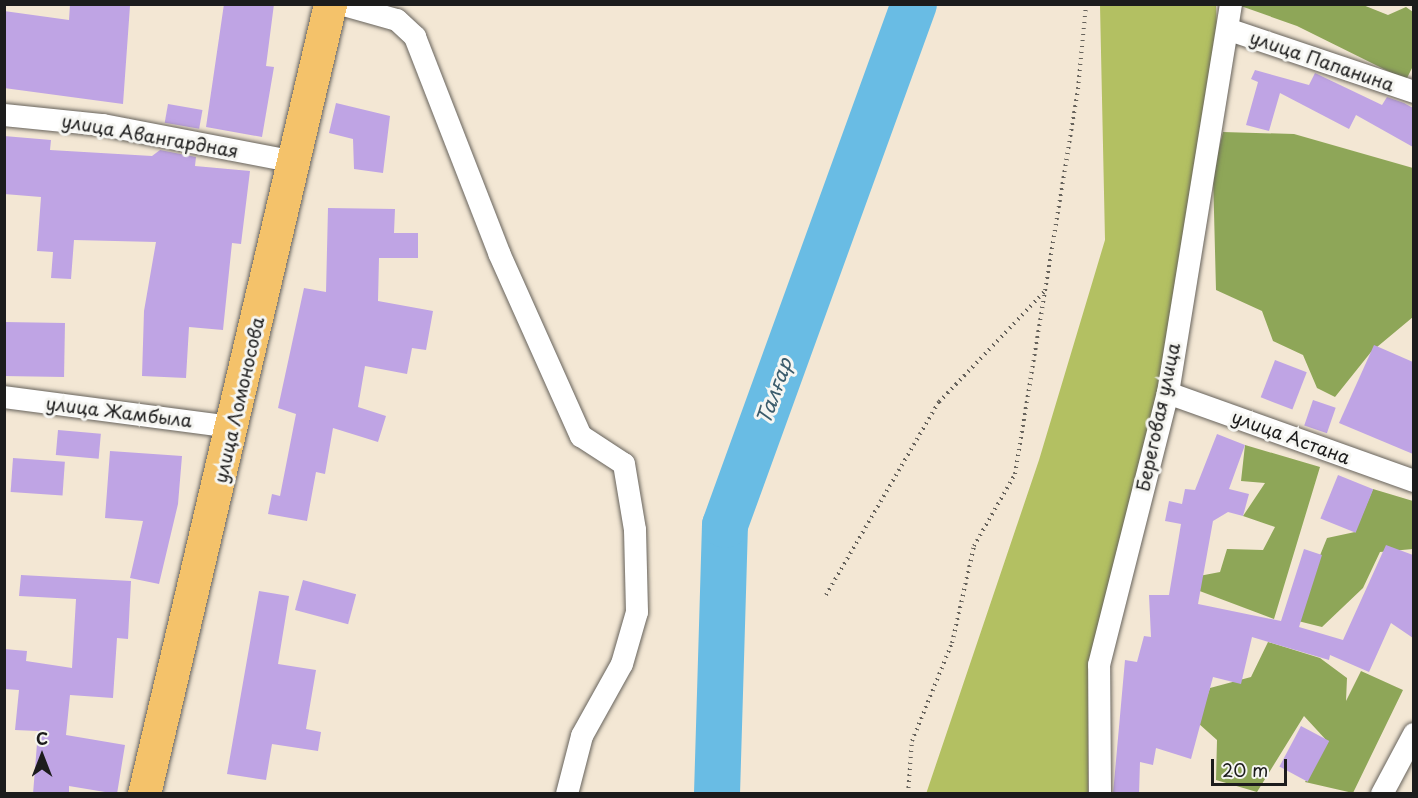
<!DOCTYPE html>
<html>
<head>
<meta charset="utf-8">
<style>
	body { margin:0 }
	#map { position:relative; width:1418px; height:798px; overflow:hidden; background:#f3e7d4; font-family:"Playpen Sans",sans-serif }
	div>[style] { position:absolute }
	.green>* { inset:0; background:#b3c062 }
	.forest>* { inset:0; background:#8ea658 }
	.river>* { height:46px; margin:-23px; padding:0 23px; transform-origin:23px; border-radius:23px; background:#69bce4 }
	.building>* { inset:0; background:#bfa4e4; transform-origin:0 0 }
	.path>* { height:4px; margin-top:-2px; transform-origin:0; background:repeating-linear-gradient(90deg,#67635c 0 1.5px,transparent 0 6px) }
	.roads { filter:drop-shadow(0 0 2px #67635c) drop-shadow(0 0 2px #67635c) }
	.minor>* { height:22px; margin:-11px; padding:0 11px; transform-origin:11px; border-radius:11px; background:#fff }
	.primary>* { height:33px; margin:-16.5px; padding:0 16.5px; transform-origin:16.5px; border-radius:16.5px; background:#f4c26a }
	span { translate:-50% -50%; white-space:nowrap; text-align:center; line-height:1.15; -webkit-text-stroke:6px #f6f6f2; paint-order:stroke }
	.street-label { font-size:18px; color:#1c1c1c }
	.water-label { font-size:20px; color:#3b5c6c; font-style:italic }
	.frame { position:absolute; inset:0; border:6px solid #1c1c1c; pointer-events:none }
	.north { position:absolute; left:12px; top:726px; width:60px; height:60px; -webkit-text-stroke:4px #f6f6f2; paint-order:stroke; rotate:0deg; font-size:16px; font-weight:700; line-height:24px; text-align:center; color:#1c1c1c }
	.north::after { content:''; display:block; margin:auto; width:21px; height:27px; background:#1c1c1c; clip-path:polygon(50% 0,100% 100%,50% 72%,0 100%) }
	.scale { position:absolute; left:1211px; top:759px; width:76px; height:27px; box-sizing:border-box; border:3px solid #1c1c1c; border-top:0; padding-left:8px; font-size:18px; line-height:21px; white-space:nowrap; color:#1c1c1c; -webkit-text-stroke:4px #f6f6f2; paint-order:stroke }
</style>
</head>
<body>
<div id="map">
	<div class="green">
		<i style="clip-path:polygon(1100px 5px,1216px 5px,1219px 89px,1138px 510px,1088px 688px,1088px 793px,926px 794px,1039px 460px,1105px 240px)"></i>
	</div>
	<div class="forest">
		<i style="clip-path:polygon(1238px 5px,1363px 5px,1388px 15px,1406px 7px,1413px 12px,1413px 66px,1406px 80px,1297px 26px)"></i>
		<i style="clip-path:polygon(1223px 132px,1294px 134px,1413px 168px,1413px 317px,1371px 352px,1335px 397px,1317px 388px,1303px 355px,1273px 341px,1262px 311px,1216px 290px,1213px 173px)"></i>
		<i style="clip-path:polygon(1245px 445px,1320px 467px,1274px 619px,1173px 581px,1220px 572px,1227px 549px,1263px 550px,1275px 527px,1243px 516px,1265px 483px,1241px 481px)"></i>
		<i style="clip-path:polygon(1373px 489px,1413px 501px,1413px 549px,1380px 552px,1363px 588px,1322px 627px,1294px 620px,1327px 538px,1355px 532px)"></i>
		<i style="clip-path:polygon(1268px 642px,1320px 658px,1347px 678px,1346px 701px,1361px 671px,1403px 690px,1353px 793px,1305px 782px,1328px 742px,1304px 716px,1257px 792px,1216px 780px,1217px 740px,1198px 723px,1210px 688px,1251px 677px)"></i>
	</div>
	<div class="river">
		<i style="left:717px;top:794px;width:269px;rotate:-88.3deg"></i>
		<i style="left:725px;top:525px;width:554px;rotate:-70.06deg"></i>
	</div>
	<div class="building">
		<i style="clip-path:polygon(70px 4px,130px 6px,123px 104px,4px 88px,4px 11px,69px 20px)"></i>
		<i style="clip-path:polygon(224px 4px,274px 4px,266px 66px,274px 67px,262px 137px,206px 127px)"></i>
		<i style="clip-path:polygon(1255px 70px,1309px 85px,1315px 73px,1382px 105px,1387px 97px,1404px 103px,1413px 108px,1413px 147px,1356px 115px,1349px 129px,1280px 93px,1269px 131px,1246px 125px,1258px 82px,1251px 79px)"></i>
		<i style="clip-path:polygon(336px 103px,390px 116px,383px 173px,354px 169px,353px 139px,329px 133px)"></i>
		<i style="left:168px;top:104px;width:35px;height:19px;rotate:10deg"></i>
		<i style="clip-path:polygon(4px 136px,51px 140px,50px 150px,152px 156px,160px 150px,196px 157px,195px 166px,250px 171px,241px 244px,232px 243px,223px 330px,189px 327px,186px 378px,142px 376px,144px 311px,156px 242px,74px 240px,71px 279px,51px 278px,53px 252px,37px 251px,41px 197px,4px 194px)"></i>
		<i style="clip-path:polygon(328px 208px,395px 209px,394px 233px,418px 233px,418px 258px,379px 258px,378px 301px,433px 311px,426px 350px,412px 348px,407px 374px,365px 366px,358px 407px,386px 416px,378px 442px,333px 428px,325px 474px,316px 472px,307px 521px,268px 514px,272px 494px,280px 496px,296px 414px,278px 408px,304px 288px,326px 292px)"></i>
		<i style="left:4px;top:322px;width:61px;height:54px;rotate:1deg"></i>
		<i style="clip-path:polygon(1374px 345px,1413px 362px,1413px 454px,1339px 423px)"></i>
		<i style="left:1275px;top:360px;width:34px;height:40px;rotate:21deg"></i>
		<i style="left:1313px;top:400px;width:24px;height:27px;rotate:19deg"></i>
		<i style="left:58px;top:430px;width:43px;height:25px;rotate:5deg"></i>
		<i style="clip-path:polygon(1217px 434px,1245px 445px,1229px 489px,1249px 494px,1243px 516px,1228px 512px,1213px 521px,1198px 604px,1281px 621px,1304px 549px,1322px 555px,1299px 627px,1343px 640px,1386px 545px,1413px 555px,1413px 638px,1391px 623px,1369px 672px,1330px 655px,1329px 660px,1252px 637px,1241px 684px,1213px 677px,1191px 759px,1156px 748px,1153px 765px,1140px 762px,1139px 794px,1113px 794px,1125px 660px,1137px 662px,1144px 636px,1151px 637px,1149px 595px,1169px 595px,1181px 524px,1165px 521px,1169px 501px,1182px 504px,1185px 489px,1195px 490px)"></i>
		<i style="clip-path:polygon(110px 451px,182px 456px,178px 504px,159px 584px,130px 578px,143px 521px,105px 518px)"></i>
		<i style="left:13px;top:458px;width:52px;height:34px;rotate:4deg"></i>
		<i style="left:1338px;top:475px;width:38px;height:47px;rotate:22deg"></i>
		<i style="clip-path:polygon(21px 575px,131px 581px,128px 639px,117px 638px,113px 698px,70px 695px,66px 735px,125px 745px,117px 794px,69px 786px,69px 794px,33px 794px,38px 731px,15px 730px,19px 690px,4px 689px,4px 649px,27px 651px,26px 661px,72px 668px,76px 599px,19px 596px)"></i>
		<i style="left:303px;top:580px;width:55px;height:31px;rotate:15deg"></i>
		<i style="clip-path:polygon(259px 591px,289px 596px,278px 664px,316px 670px,306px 729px,321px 732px,318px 751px,272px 744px,266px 780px,227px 774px)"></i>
		<i style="left:1301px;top:726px;width:32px;height:46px;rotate:28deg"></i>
	</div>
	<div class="path">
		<i style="left:826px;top:595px;width:224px;rotate:-59.7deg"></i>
		<i style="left:939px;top:402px;width:155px;rotate:-46.3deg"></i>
		<i style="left:908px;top:794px;width:53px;rotate:-85.7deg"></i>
		<i style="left:912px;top:741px;width:106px;rotate:-67.8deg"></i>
		<i style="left:952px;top:643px;width:99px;rotate:-77.2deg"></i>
		<i style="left:974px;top:546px;width:83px;rotate:-60.3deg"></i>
		<i style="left:1015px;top:474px;width:390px;rotate:-80.7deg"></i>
		<i style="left:1078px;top:89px;width:85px;rotate:-84.6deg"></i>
	</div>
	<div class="roads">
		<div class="minor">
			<i style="left:340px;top:4px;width:59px;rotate:15.7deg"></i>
			<i style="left:397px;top:20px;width:25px;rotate:43deg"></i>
			<i style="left:415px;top:37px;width:232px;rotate:68.7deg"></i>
			<i style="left:499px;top:253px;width:201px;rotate:65.9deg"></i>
			<i style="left:581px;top:436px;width:51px;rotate:33.1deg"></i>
			<i style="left:624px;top:464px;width:67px;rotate:80.5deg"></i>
			<i style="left:635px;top:530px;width:82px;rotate:88.6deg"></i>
			<i style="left:637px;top:612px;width:54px;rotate:106.1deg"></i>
			<i style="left:622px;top:664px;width:82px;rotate:119.1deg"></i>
			<i style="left:582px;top:736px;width:60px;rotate:104.5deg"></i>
			<i style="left:1230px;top:30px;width:194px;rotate:18.6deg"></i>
			<i style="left:4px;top:115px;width:100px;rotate:5.8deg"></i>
			<i style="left:103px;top:125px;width:196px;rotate:10.9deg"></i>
			<i style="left:1168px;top:393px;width:261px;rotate:19.7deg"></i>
			<i style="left:4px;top:397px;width:231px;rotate:7.5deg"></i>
			<i style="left:1100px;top:794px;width:129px;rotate:-90.4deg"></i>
			<i style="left:1099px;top:665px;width:281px;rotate:-75.8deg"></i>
			<i style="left:1168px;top:393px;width:394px;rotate:-80.8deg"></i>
			<i style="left:1382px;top:794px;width:68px;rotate:-61.9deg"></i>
		</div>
		<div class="primary">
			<i style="left:144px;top:794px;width:812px;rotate:-76.75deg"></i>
		</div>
	</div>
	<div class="street-label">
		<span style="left:1322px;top:61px;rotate:19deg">улица Папанина</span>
		<span style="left:150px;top:136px;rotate:10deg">улица Авангардная</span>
		<span style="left:239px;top:400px;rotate:-77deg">улица Ломоносова</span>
		<span style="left:119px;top:412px;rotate:7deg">улица Жамбыла</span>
		<span style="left:1158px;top:417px;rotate:-78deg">Береговая улица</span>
		<span style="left:1291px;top:437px;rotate:20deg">улица Астана</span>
	</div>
	<div class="water-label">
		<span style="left:774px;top:391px;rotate:-70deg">Талғар</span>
	</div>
	<div class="frame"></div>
	<div class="north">С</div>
	<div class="scale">20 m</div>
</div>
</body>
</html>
